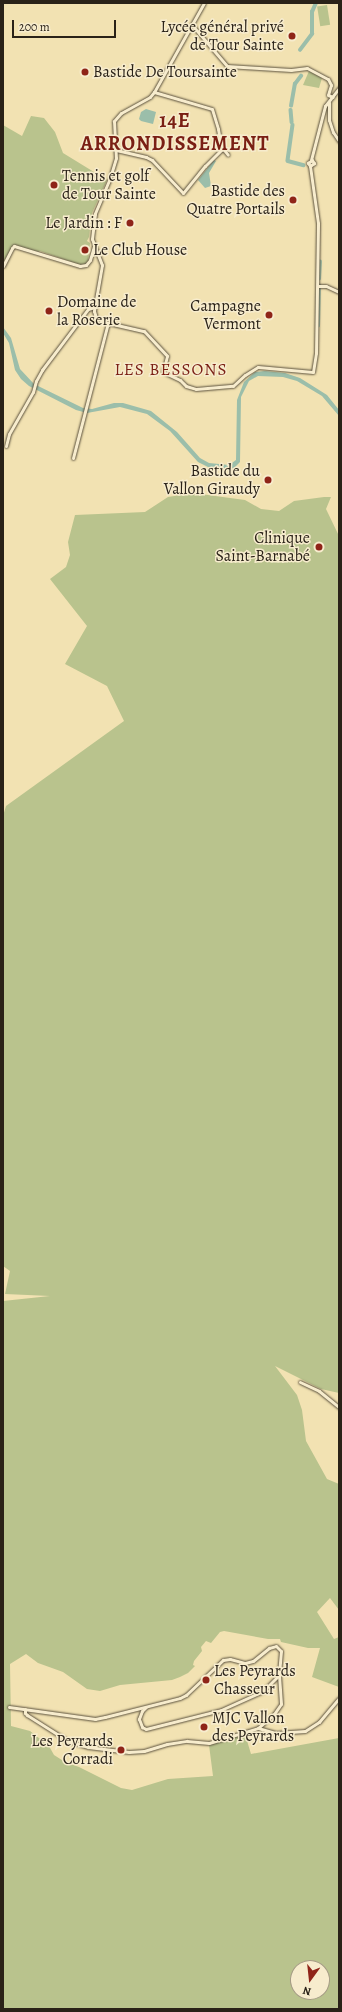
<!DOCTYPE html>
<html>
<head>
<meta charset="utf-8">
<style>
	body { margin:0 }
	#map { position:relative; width:342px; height:2012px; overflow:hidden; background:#f2e2b2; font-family:Alegreya,serif }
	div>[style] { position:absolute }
	.green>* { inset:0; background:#b9c38d; transform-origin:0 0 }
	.water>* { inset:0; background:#9bbeaa }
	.canal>* { height:3.5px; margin:-1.75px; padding:0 1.75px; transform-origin:1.75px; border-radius:1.75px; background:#9bbeaa }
	.roads { filter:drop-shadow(0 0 1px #5c523e) drop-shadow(0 0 1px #5c523e) }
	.street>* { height:3px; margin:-1.5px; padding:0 1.5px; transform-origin:1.5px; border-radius:1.5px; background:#f7eccd }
	.dots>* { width:11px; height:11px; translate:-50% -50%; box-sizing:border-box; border:2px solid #f7eccd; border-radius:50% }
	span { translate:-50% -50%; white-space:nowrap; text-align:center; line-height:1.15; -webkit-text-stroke:3px #f7eccd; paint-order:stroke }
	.poi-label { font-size:16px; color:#2a2218 }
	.right { translate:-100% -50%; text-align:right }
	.left { translate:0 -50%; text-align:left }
	.neighbourhood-label { font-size:17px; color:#7a1f14; letter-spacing:1px }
	.district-label { font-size:20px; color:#7a1f14; font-weight:700; letter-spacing:1px }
	.frame { position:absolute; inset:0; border:4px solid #2a2218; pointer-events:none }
	.north { position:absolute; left:290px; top:1960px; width:40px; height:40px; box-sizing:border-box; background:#f7eccd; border:1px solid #a59b85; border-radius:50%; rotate:195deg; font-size:11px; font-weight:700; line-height:16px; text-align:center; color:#2a2218 }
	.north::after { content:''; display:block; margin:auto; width:14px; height:18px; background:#8f2418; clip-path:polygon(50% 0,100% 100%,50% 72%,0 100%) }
	.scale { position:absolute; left:12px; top:20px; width:104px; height:18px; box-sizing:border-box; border:2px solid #2a2218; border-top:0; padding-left:5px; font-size:12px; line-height:14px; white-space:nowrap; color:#2a2218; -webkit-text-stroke:3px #f7eccd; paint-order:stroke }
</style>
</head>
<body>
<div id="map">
	<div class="green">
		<i style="left:327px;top:5px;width:20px;height:10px;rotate:81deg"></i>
		<i style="clip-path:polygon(309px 71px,322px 78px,319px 88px,303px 85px)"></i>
		<i style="clip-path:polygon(31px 116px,44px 118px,55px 132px,63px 153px,107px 180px,92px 213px,89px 237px,87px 241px,90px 243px,88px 261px,85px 264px,80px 265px,40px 251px,38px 252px,13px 245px,3px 263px,3px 125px,22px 136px)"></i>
		<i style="clip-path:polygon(evenodd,193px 493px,245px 500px,261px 509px,279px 511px,294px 501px,324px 497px,331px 497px,326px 509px,339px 536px,339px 1393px,321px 1389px,275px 1366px,297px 1395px,302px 1410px,306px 1441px,327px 1479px,339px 1484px,339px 1610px,330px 1598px,317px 1612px,334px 1639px,339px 1637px,339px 1687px,312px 1677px,320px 1648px,308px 1648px,281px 1642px,280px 1639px,268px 1639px,224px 1631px,220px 1632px,211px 1643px,206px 1641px,201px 1647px,202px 1651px,194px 1661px,193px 1665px,195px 1666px,188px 1673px,180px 1677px,172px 1680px,120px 1685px,100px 1691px,87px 1689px,63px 1672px,38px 1663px,26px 1654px,10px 1664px,11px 1726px,30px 1731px,49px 1746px,54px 1755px,65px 1762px,79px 1767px,121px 1788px,132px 1790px,168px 1779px,213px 1776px,209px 1745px,245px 1734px,251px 1754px,339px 1738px,339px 2009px,3px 2009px,3px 1301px,50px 1296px,5px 1294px,10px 1271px,3px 1266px,3px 816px,6px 806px,124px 721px,107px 686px,65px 664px,87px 626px,50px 579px,66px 567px,70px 555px,68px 542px,75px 515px,145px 512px,168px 497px,193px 493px,298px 1968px,322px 1968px,322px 1992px,298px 1992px,298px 1968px)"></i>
	</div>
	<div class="water">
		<i style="clip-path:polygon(146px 109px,156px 112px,153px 124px,141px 121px,139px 119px,141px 112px)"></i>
		<i style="clip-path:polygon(214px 160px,216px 161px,209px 173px,211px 186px,205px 188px,198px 180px)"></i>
		<i style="clip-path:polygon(3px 327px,11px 338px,20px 369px,34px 384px,83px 408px,92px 409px,114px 403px,123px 403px,151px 411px,177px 432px,200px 458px,209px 463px,229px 465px,236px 460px,237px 400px,244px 382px,255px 372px,265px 371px,285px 373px,300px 378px,327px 395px,339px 410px,339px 416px,322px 396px,297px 381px,283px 377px,258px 376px,249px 381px,241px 397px,240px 462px,234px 468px,228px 469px,208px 467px,198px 462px,170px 431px,147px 414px,120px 407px,87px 413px,76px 410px,29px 386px,21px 379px,15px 370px,9px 343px,3px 333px)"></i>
	</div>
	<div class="canal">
		<i style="left:300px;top:50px;width:20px;rotate:-53deg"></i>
		<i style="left:312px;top:34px;width:22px;rotate:-90deg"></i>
		<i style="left:312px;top:12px;width:10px;rotate:-66deg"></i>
		<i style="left:291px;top:106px;width:22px;rotate:-80deg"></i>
		<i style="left:295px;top:84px;width:10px;rotate:-53deg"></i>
		<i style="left:291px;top:110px;width:12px;rotate:85deg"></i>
		<i style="left:293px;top:125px;width:36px;rotate:98deg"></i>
		<i style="left:288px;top:161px;width:16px;rotate:15deg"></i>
		<i style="left:319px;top:279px;width:17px;rotate:-87deg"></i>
		<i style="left:318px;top:326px;width:40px;rotate:-88.6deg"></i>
	</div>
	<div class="roads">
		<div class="street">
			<i style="left:204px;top:3px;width:102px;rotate:119.3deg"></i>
			<i style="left:154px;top:92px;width:6px;rotate:129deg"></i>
			<i style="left:150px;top:97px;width:33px;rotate:151deg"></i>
			<i style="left:121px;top:113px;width:11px;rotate:131deg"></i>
			<i style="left:114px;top:121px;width:37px;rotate:87deg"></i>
			<i style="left:116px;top:158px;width:21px;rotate:107deg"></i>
			<i style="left:110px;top:178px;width:39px;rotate:113deg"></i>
			<i style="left:95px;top:214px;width:25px;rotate:97deg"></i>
			<i style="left:92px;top:239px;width:28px;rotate:69deg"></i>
			<i style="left:102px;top:265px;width:47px;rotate:99.9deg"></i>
			<i style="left:94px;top:311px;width:7px;rotate:74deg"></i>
			<i style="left:96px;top:318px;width:13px;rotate:23deg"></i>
			<i style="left:108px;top:323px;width:37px;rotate:13deg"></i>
			<i style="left:144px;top:331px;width:34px;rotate:47deg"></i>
			<i style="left:167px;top:356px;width:16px;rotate:104deg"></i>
			<i style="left:163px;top:372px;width:19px;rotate:25deg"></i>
			<i style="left:180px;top:380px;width:8px;rotate:45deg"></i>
			<i style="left:186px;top:386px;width:10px;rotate:17deg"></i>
			<i style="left:196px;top:389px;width:37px;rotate:-5deg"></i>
			<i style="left:233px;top:386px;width:16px;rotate:-43deg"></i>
			<i style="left:245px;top:375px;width:15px;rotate:-32deg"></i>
			<i style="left:258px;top:367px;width:55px;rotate:5.2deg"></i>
			<i style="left:313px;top:372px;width:19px;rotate:-81deg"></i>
			<i style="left:316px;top:353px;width:130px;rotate:-89.1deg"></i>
			<i style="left:318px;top:223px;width:58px;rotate:-98deg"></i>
			<i style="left:310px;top:166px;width:4px;rotate:-124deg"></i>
			<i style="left:308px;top:163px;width:5px;rotate:-37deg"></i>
			<i style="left:312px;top:160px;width:4px;rotate:56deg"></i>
			<i style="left:314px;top:163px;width:5px;rotate:143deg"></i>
			<i style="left:192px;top:25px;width:54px;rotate:49.5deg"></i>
			<i style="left:227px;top:66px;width:64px;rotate:3.6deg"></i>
			<i style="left:291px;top:70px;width:16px;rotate:-7deg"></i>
			<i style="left:307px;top:68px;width:24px;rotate:28deg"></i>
			<i style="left:328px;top:79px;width:7px;rotate:63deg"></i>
			<i style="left:331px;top:85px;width:10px;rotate:107deg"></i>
			<i style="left:328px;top:95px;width:5px;rotate:22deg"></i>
			<i style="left:154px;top:92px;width:60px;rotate:16.3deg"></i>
			<i style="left:212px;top:109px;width:21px;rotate:73deg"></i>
			<i style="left:218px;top:129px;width:17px;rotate:80deg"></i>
			<i style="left:221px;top:146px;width:11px;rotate:52deg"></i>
			<i style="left:329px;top:102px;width:18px;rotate:90deg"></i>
			<i style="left:329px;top:120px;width:13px;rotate:72deg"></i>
			<i style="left:333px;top:132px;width:11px;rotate:56deg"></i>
			<i style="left:116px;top:150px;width:31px;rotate:13deg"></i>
			<i style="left:146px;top:157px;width:7px;rotate:27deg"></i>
			<i style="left:152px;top:160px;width:45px;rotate:46.8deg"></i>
			<i style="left:183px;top:193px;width:35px;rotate:-51deg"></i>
			<i style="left:205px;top:166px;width:25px;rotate:-45deg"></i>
			<i style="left:311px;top:160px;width:56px;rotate:-75.5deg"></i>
			<i style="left:325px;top:106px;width:23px;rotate:-52deg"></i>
			<i style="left:3px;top:266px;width:20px;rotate:-63deg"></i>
			<i style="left:12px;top:248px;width:3px;rotate:-45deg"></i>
			<i style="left:14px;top:246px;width:69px;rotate:16.9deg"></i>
			<i style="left:80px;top:266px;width:6px;rotate:-9deg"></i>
			<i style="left:86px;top:265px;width:6px;rotate:-51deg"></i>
			<i style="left:90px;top:260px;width:15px;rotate:-74deg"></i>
			<i style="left:318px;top:286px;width:8px"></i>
			<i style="left:326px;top:286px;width:14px;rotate:25deg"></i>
			<i style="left:6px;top:446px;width:12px;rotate:-76deg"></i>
			<i style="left:9px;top:434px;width:48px;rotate:-60.3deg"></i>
			<i style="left:33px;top:392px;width:11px;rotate:-75deg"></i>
			<i style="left:36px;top:381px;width:13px;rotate:-61deg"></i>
			<i style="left:42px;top:370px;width:76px;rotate:-53deg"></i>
			<i style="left:88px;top:309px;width:7px;rotate:-16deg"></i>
			<i style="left:73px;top:458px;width:139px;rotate:-75.5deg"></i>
			<i style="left:300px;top:1382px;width:21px;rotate:25deg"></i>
			<i style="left:319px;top:1391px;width:26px;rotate:39deg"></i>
			<i style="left:9px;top:1707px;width:87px;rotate:7.9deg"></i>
			<i style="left:95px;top:1719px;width:10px;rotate:-11deg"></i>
			<i style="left:105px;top:1717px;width:77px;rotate:-14.2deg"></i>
			<i style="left:180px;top:1698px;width:7px;rotate:-27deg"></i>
			<i style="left:186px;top:1695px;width:51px;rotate:-43.4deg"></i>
			<i style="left:223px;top:1660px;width:7px;rotate:-8deg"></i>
			<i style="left:230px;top:1659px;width:16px;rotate:15deg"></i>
			<i style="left:245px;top:1663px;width:8px;rotate:-14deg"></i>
			<i style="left:253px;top:1661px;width:21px;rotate:-39deg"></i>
			<i style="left:269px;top:1648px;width:7px;rotate:-16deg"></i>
			<i style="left:276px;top:1646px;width:7px;rotate:45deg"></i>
			<i style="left:281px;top:1651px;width:24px;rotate:95deg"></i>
			<i style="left:279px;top:1675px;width:29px;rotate:86deg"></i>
			<i style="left:281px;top:1704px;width:12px;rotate:125deg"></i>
			<i style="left:274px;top:1714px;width:21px;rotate:139deg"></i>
			<i style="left:146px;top:1707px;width:6px;rotate:135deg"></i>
			<i style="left:142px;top:1711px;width:9px;rotate:111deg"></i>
			<i style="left:139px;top:1719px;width:9px;rotate:69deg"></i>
			<i style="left:142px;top:1727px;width:4px;rotate:27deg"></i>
			<i style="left:146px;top:1729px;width:77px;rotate:-14.2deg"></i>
			<i style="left:221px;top:1710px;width:46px;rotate:-24.3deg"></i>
			<i style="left:263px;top:1691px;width:23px;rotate:-45deg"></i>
			<i style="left:25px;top:1709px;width:4px;rotate:90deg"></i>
			<i style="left:25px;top:1713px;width:3px;rotate:45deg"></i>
			<i style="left:27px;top:1715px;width:49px;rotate:32.4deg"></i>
			<i style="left:68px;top:1741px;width:21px;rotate:17deg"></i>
			<i style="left:88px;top:1747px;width:41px;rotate:7deg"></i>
			<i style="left:129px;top:1752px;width:15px;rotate:-4deg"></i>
			<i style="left:144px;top:1751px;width:24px;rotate:-17deg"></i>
			<i style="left:167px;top:1744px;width:20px;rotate:-9deg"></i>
			<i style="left:187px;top:1741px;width:22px;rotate:5deg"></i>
			<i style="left:209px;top:1743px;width:51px;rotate:-17deg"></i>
			<i style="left:258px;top:1728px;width:19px;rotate:16deg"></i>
			<i style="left:276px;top:1733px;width:29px;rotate:-4deg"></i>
			<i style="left:305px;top:1731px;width:17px;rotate:-33deg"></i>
			<i style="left:319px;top:1722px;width:31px;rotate:-50deg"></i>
		</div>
	</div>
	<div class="dots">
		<i style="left:292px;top:36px;background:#8f2418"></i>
		<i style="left:85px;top:72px;background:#8f2418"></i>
		<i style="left:54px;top:185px;background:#8f2418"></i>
		<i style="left:293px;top:200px;background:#8f2418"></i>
		<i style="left:130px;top:223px;background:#8f2418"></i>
		<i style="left:85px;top:250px;background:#8f2418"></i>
		<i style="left:49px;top:311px;background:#8f2418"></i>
		<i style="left:269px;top:315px;background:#8f2418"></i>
		<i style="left:268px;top:480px;background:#8f2418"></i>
		<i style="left:319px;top:547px;background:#8f2418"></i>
		<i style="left:206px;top:1680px;background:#8f2418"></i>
		<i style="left:204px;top:1727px;background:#8f2418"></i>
		<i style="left:121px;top:1750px;background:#8f2418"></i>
	</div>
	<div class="poi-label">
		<span class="right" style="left:284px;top:36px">Lycée général privé<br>de Tour Sainte</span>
		<span class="left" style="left:93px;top:72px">Bastide De Toursainte</span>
		<span class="left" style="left:62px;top:185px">Tennis et golf<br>de Tour Sainte</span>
		<span class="right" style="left:285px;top:200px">Bastide des<br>Quatre Portails</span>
		<span class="right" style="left:122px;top:223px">Le Jardin : F</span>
		<span class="left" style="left:93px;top:250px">Le Club House</span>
		<span class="left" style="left:57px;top:311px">Domaine de<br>la Roserie</span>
		<span class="right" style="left:261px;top:315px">Campagne<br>Vermont</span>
		<span class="right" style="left:260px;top:480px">Bastide du<br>Vallon Giraudy</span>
		<span class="right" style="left:310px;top:547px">Clinique<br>Saint-Barnabé</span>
		<span class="left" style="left:214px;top:1680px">Les Peyrards<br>Chasseur</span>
		<span class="left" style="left:212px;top:1727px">MJC Vallon<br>des Peyrards</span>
		<span class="right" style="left:113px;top:1750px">Les Peyrards<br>Corradi</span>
	</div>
	<div class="neighbourhood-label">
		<span style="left:171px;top:370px">LES BESSONS</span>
	</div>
	<div class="district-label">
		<span style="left:175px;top:132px">14E<br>ARRONDISSEMENT</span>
	</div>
	<div class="frame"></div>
	<div class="north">N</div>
	<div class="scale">200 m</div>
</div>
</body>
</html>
